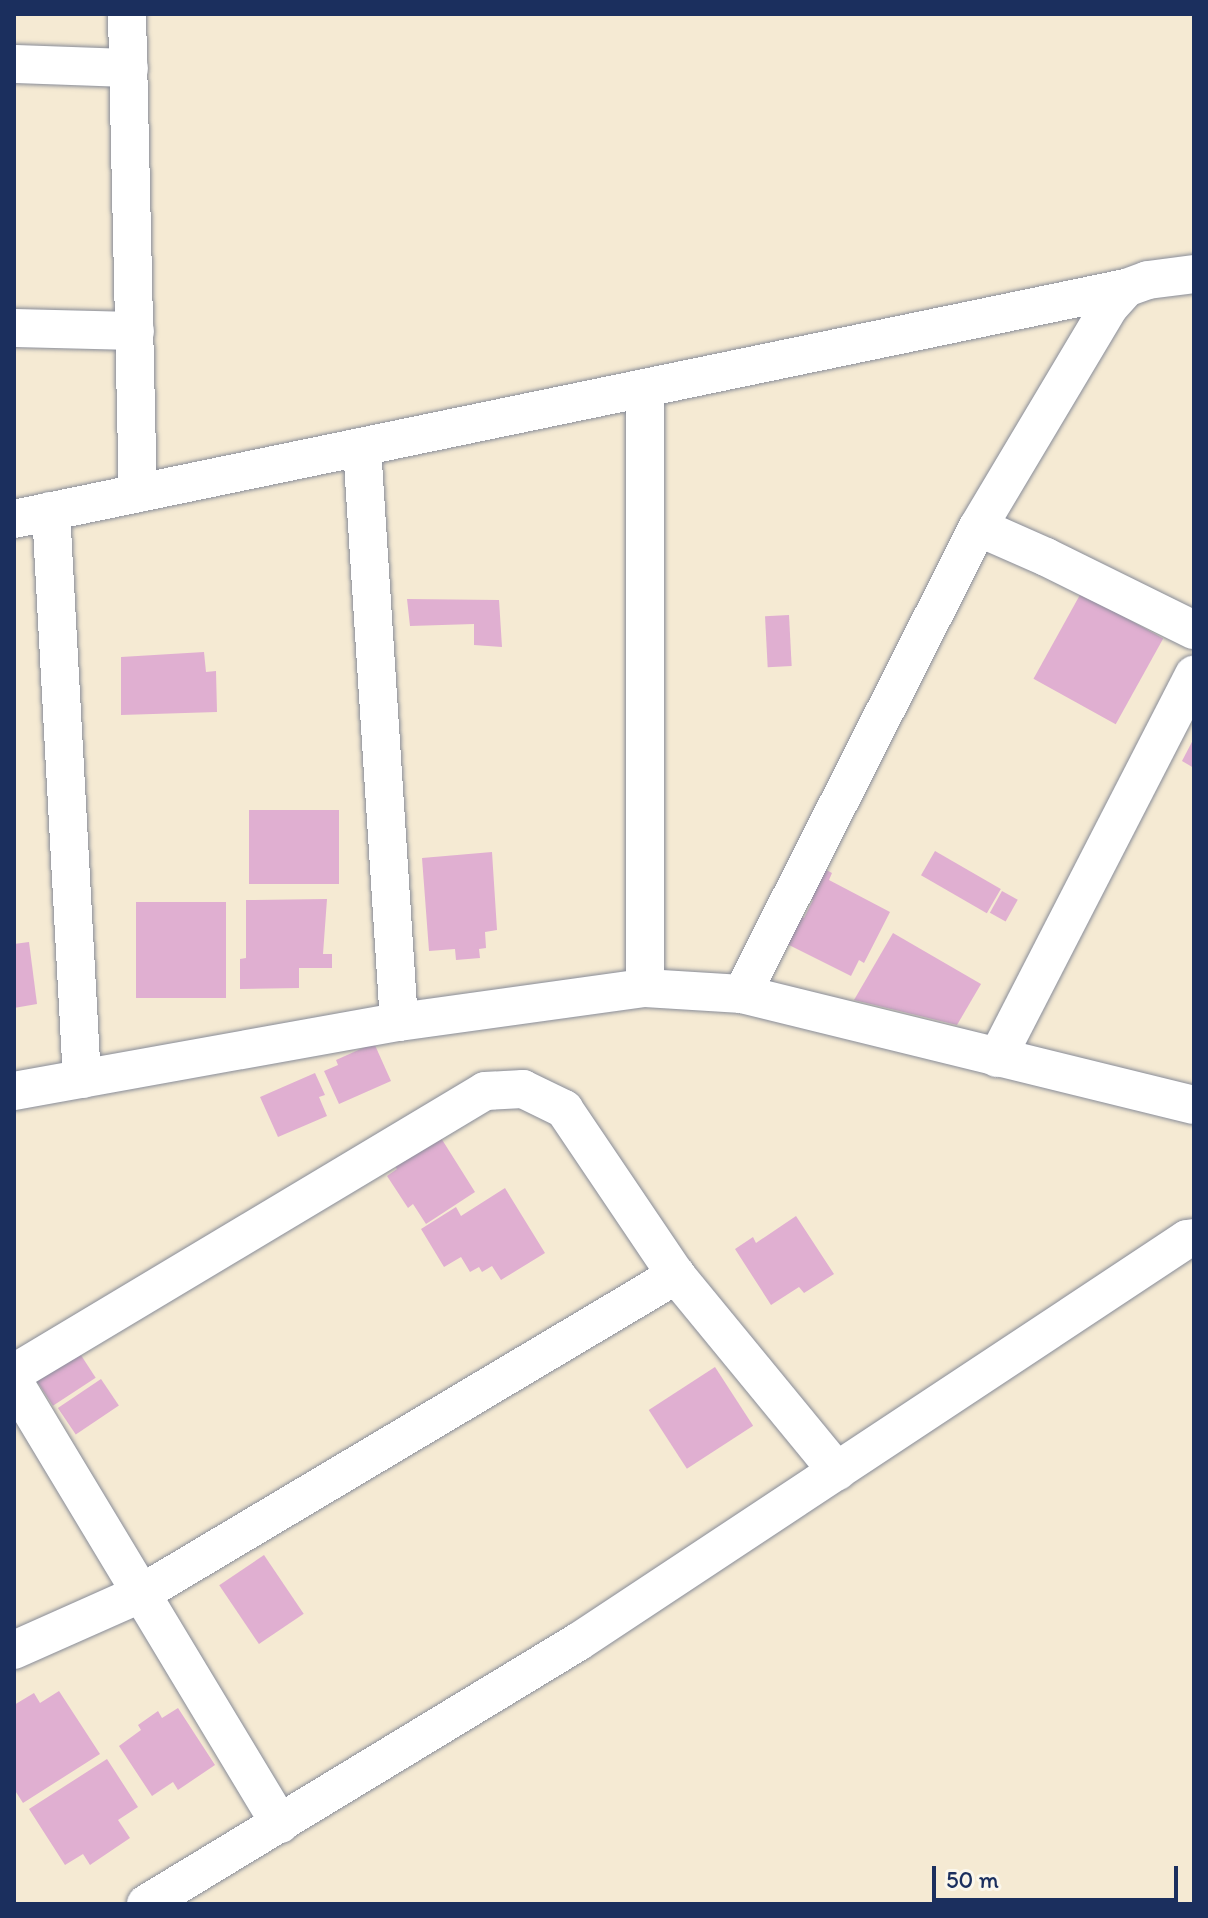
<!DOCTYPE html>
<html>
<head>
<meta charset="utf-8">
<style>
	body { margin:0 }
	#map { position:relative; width:1208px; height:1918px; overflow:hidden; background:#f5ead3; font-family:Itim,sans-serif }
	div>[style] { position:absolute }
	.building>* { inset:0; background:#e0afd1; transform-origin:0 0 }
	.roads { filter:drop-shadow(0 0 2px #888c98) drop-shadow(0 0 2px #888c98) }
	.street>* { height:38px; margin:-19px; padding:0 19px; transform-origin:19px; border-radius:19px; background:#fff }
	span { translate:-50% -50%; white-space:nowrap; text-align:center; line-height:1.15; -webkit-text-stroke:8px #fbf7ec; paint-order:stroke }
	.frame { position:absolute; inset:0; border:16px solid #1b2f5e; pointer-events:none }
	.scale { position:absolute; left:932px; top:1866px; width:246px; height:36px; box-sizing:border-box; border:4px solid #1b2f5e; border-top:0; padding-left:10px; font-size:24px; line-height:28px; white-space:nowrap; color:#1b2f5e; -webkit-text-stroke:6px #fbf7ec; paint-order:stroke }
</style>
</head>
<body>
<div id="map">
	<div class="building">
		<i style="left:1081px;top:593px;width:94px;height:98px;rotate:29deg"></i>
		<i style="clip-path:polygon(407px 599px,499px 600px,502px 647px,474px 645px,474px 624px,410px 626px)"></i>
		<i style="left:789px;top:615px;width:51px;height:24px;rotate:87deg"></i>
		<i style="clip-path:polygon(204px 652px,206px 672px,216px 671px,217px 712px,121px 715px,121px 657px)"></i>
		<i style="clip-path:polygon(1194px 738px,1194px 768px,1182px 761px)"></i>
		<i style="left:249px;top:810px;width:90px;height:74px"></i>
		<i style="left:935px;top:851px;width:76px;height:28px;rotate:30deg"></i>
		<i style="clip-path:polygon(492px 852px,497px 930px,485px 932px,486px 948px,479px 949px,480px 958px,456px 960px,455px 949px,429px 951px,422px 858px)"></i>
		<i style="clip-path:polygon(815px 864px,832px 873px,829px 880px,890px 912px,864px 963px,859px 960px,851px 976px,785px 943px,788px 909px,804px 918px,813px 900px,799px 894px)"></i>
		<i style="left:1002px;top:891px;width:18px;height:25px;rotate:29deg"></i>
		<i style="clip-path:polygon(327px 899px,323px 954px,332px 954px,332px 968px,299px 968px,299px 988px,240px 989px,240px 959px,246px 958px,246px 900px)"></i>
		<i style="left:226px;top:902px;width:96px;height:90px;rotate:90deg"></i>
		<i style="clip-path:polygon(893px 933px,981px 984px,957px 1025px,854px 1000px)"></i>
		<i style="clip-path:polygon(29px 942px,37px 1004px,14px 1008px,14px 944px)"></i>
		<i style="clip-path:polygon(374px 1043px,391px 1081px,339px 1104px,324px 1071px,338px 1065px,336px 1060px)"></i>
		<i style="clip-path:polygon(315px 1073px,325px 1095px,319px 1097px,327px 1116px,278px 1137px,260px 1097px)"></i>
		<i style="clip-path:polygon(436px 1130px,475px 1192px,426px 1224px,413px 1204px,408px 1208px,387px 1176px,397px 1169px,390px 1159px)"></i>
		<i style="clip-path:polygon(505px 1188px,545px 1253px,501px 1280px,492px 1266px,482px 1272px,479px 1267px,470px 1272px,461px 1257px,444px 1267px,421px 1229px,456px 1207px,461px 1216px)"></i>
		<i style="clip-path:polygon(796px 1216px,834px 1274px,804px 1293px,799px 1287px,771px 1305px,735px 1249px,753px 1237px,756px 1243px)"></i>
		<i style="left:75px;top:1346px;width:38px;height:51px;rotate:57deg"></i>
		<i style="left:715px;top:1367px;width:70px;height:79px;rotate:57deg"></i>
		<i style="left:101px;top:1379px;width:32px;height:52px;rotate:56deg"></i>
		<i style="left:264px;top:1555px;width:71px;height:54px;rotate:56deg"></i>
		<i style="clip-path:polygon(59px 1691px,100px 1754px,23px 1803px,14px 1789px,14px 1705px,34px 1693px,40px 1703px)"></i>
		<i style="clip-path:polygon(178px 1708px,215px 1765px,178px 1790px,173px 1782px,152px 1796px,119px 1746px,141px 1730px,138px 1725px,158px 1711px,162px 1718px)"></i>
		<i style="clip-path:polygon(107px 1759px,138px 1807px,118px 1820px,130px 1838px,90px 1865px,83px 1854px,65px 1865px,29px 1809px)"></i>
	</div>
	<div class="roads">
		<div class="street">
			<i style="left:127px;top:14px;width:479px;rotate:88.7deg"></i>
			<i style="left:14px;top:64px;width:115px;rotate:2deg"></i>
			<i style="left:14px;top:328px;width:121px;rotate:1.4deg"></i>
			<i style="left:645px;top:388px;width:600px;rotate:90deg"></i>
			<i style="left:362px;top:447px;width:576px;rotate:86.32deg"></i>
			<i style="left:51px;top:511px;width:569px;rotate:86.88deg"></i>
			<i style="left:14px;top:519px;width:1136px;rotate:-11.74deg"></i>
			<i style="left:978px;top:527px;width:74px;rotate:23.8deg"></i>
			<i style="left:1046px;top:557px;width:165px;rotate:26.3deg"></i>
			<i style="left:742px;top:994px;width:523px;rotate:-63.19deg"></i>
			<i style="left:978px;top:527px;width:257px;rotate:-59.2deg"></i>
			<i style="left:1110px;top:306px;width:24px;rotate:-48deg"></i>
			<i style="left:1126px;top:288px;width:23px;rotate:-20deg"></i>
			<i style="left:1148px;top:280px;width:46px;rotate:-7.4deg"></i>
			<i style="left:997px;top:1058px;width:431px;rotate:-62.8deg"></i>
			<i style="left:14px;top:1091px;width:391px;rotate:-10.2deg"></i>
			<i style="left:399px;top:1022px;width:248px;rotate:-7.9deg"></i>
			<i style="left:645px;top:988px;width:97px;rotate:3.5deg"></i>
			<i style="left:742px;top:994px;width:465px;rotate:13.8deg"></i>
			<i style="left:14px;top:1373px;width:549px;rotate:-30.91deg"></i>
			<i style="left:485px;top:1091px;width:38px;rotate:-3deg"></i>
			<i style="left:523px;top:1089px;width:46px;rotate:26deg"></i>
			<i style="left:564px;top:1109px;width:200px;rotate:56deg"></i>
			<i style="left:676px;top:1275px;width:254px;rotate:50.6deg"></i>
			<i style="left:14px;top:1382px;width:516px;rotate:58.96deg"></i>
			<i style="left:14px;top:1650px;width:140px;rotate:-24deg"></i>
			<i style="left:142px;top:1593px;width:622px;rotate:-30.77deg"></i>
			<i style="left:146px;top:1904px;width:505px;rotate:-31.24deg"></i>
			<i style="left:578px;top:1642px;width:730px;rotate:-33.49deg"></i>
			<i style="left:1187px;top:1239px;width:7px;rotate:-8deg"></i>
		</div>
	</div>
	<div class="frame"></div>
	<div class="scale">50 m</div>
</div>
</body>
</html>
